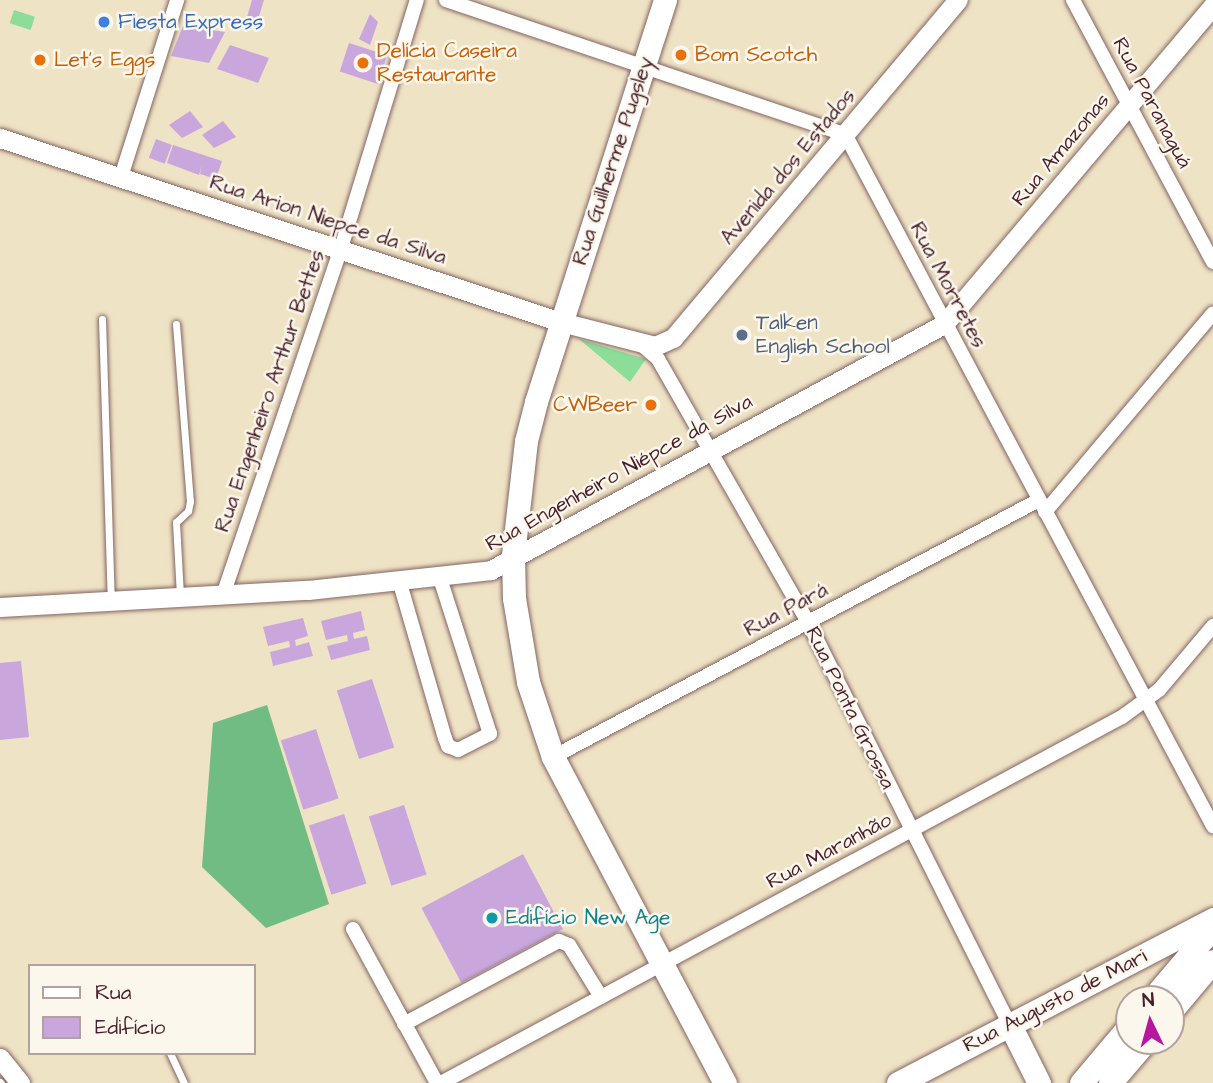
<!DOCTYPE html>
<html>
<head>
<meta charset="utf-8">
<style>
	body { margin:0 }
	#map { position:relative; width:1213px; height:1083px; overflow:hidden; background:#efe3c5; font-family:"Architects Daughter",sans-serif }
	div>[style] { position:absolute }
	.green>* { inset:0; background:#8cdc9a; transform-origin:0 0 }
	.forest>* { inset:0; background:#71bc82 }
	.building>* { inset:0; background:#c9a7dd; transform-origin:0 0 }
	.roads { filter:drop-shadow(0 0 2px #846461) drop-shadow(0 0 2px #846461) }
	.service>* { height:7px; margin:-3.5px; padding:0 3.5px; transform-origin:3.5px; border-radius:3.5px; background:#fff }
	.minor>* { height:14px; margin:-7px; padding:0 7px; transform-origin:7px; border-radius:7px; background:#fff }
	.tertiary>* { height:19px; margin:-9.5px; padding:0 9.5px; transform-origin:9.5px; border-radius:9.5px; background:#fff }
	.primary>* { height:23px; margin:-11.5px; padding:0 11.5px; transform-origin:11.5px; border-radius:11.5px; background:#fff }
	.dots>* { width:19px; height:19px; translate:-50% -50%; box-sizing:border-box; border:4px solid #fbf7ec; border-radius:50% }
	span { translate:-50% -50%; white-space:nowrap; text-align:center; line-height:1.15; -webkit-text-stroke:5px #fbf7ec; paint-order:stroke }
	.shop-label { font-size:21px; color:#366cbe }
	.left { translate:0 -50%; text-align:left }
	.food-label { font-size:21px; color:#c56008 }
	.right { translate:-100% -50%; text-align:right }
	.street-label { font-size:21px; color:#4a1f2b }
	.service-label { font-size:21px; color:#4e5e75 }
	.culture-label { font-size:21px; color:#0d838f }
	.legend { position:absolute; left:28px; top:964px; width:228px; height:91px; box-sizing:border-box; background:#fbf7ec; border:2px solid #b4a19f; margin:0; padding:9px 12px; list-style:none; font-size:21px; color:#4a1f2b }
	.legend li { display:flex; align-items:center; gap:14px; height:35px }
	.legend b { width:35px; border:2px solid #b4a19f }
	.north { position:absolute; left:1115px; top:985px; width:70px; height:70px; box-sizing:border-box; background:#fbf7ec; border:2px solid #b4a19f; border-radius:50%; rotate:355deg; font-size:19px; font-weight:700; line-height:28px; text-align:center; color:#4a1f2b }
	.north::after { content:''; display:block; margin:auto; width:24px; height:32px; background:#b5179e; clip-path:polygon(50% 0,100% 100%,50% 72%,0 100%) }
</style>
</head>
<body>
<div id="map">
	<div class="green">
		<i style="left:14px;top:10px;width:22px;height:14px;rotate:18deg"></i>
		<i style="clip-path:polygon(579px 339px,646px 359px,630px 382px)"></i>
	</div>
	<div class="forest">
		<i style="clip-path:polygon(267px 705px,329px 904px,266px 928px,202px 867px,213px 723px)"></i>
	</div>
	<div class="building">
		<i style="clip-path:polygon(252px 0,264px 0,256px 26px,245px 24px)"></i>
		<i style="clip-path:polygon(370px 14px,378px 22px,370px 45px,359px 39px)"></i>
		<i style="clip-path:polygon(183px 26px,225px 32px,209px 63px,171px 56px)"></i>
		<i style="left:349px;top:43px;width:40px;height:30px;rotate:18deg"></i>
		<i style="clip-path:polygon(230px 45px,269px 58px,258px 83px,217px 69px)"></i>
		<i style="clip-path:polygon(190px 111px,203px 127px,182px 138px,169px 125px)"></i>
		<i style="clip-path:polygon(223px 121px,236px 137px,214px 148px,202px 135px)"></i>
		<i style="left:156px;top:139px;width:17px;height:20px;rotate:21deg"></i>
		<i style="clip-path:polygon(173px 145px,222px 161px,216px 179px,200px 174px,202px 165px,199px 175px,167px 163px)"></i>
		<i style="clip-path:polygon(361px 611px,365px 630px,353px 633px,354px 639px,367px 636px,370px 650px,331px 660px,327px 646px,348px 641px,347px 635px,326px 640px,321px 621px)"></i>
		<i style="clip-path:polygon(303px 618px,308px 636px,295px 640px,296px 646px,309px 642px,313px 656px,273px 666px,270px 652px,290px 647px,289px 641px,268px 646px,263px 627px)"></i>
		<i style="clip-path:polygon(21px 661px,29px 737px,0 740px,0 663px)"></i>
		<i style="left:372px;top:679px;width:72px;height:37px;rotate:72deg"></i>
		<i style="left:316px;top:729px;width:73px;height:37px;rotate:72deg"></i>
		<i style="left:404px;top:805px;width:73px;height:37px;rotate:72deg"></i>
		<i style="left:344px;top:814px;width:73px;height:37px;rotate:72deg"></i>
		<i style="left:523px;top:854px;width:85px;height:115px;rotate:62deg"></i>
	</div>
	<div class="roads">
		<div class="service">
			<i style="left:102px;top:319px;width:280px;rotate:88.2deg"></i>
			<i style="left:176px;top:324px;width:178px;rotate:85.5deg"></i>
			<i style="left:190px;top:501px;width:10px;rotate:101deg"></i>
			<i style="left:188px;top:511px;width:16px;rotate:137deg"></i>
			<i style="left:176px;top:522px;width:74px;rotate:86.9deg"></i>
			<i style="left:170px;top:1053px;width:33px;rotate:65deg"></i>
			<i style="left:0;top:1082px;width:1px;rotate:45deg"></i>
		</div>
		<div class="minor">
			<i style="left:446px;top:0;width:421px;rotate:18.6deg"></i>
			<i style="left:845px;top:134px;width:784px;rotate:62deg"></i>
			<i style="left:1073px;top:0;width:297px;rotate:61.9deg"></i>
			<i style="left:121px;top:177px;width:186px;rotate:-72.4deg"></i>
			<i style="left:642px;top:345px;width:21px;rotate:41deg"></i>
			<i style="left:658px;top:359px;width:303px;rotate:60.3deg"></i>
			<i style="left:808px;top:622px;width:451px;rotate:63.4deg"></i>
			<i style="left:1045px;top:512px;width:260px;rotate:-49.8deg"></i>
			<i style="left:399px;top:580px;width:165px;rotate:73.8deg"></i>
			<i style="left:445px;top:738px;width:9px;rotate:69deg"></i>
			<i style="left:448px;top:746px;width:11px;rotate:22deg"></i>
			<i style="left:458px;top:750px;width:36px;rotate:-27deg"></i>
			<i style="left:490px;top:734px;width:164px;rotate:-107.8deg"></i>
			<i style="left:223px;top:595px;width:367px;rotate:-71.2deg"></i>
			<i style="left:341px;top:248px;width:259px;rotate:-73deg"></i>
			<i style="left:553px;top:757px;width:550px;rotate:-27.87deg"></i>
			<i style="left:353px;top:929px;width:175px;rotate:61.4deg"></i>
			<i style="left:404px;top:1024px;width:176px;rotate:-28.2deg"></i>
			<i style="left:559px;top:941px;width:11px;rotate:22deg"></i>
			<i style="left:569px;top:945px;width:61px;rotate:58.4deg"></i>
			<i style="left:441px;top:1083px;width:773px;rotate:-28.26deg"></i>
			<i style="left:1122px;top:717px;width:46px;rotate:-36.1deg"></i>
			<i style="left:1159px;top:690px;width:84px;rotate:-49.8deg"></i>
		</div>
		<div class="tertiary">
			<i style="left:0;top:138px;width:590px;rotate:18.16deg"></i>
			<i style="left:561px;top:322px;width:97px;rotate:14.3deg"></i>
			<i style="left:655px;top:346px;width:20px;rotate:-24deg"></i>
			<i style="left:673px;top:338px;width:442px;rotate:-49.9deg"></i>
			<i style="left:0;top:607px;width:308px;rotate:-3.2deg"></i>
			<i style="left:308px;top:590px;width:184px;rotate:-6.2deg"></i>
			<i style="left:491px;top:570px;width:515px;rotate:-28.5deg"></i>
			<i style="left:944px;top:324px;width:417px;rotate:-49.8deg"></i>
			<i style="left:0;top:1058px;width:32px;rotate:51deg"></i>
		</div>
		<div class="primary">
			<i style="left:665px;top:0;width:422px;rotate:107.8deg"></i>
			<i style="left:536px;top:402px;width:40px;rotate:104.4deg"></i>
			<i style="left:526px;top:441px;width:115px;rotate:96.5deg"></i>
			<i style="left:513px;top:555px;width:43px;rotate:88.7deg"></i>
			<i style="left:514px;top:598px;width:85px;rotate:80.5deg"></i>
			<i style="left:528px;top:682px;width:79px;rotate:71.6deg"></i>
			<i style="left:553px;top:757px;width:369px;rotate:62.2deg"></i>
			<i style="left:1152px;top:999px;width:94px;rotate:-49.7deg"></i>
			<i style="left:1171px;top:1011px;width:65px;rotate:-50deg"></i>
			<i style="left:1010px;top:1025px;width:65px;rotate:63.4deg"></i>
			<i style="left:898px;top:1083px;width:355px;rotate:-27.5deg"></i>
			<i style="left:1081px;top:1083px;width:75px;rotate:-49.9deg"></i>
			<i style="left:1110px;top:1083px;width:55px;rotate:-49.4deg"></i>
		</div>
	</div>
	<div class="dots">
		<i style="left:104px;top:22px;background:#3f7fe0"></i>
		<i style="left:681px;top:55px;background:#e8710a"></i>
		<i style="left:40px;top:60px;background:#e8710a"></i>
		<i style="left:363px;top:63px;background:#e8710a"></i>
		<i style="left:742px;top:335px;background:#5c6f8a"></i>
		<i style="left:651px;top:405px;background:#e8710a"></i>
		<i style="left:492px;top:918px;background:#0f9aa8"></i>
	</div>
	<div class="shop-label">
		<span class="left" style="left:118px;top:22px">Fiesta Express</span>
	</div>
	<div class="food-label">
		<span class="left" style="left:377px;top:63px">Delícia Caseira<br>Restaurante</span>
		<span class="left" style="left:695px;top:55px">Bom Scotch</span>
		<span class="left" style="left:54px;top:60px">Let's Eggs</span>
		<span class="right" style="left:637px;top:405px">CWBeer</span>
	</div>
	<div class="street-label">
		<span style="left:1152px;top:103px;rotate:62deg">Rua Paranaguá</span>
		<span style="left:1061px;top:150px;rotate:-50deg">Rua Amazonas</span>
		<span style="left:613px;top:161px;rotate:-72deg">Rua Guilherme Pugsley</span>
		<span style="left:788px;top:167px;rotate:-50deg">Avenida dos Estados</span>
		<span style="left:328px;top:220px;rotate:18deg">Rua Arion Niepce da Silva</span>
		<span style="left:948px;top:285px;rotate:62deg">Rua Morretes</span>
		<span style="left:270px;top:391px;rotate:-71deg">Rua Engenheiro Arthur Bettes</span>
		<span style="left:619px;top:473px;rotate:-29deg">Rua Engenheiro Niépce da Silva</span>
		<span style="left:786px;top:610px;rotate:-28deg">Rua Pará</span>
		<span style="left:850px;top:708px;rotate:64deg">Rua Ponta Grossa</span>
		<span style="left:829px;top:851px;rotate:-28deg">Rua Maranhão</span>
		<span style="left:1055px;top:1001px;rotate:-27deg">Rua Augusto de Mari</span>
	</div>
	<div class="service-label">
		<span class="left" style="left:756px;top:335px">Talken<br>English School</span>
	</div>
	<div class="culture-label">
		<span class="left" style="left:506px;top:918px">Edifício New Age</span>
	</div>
	<ul class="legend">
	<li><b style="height:9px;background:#fff"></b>Rua</li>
	<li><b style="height:19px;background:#c9a7dd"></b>Edifício</li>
	</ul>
	<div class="north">N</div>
</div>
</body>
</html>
